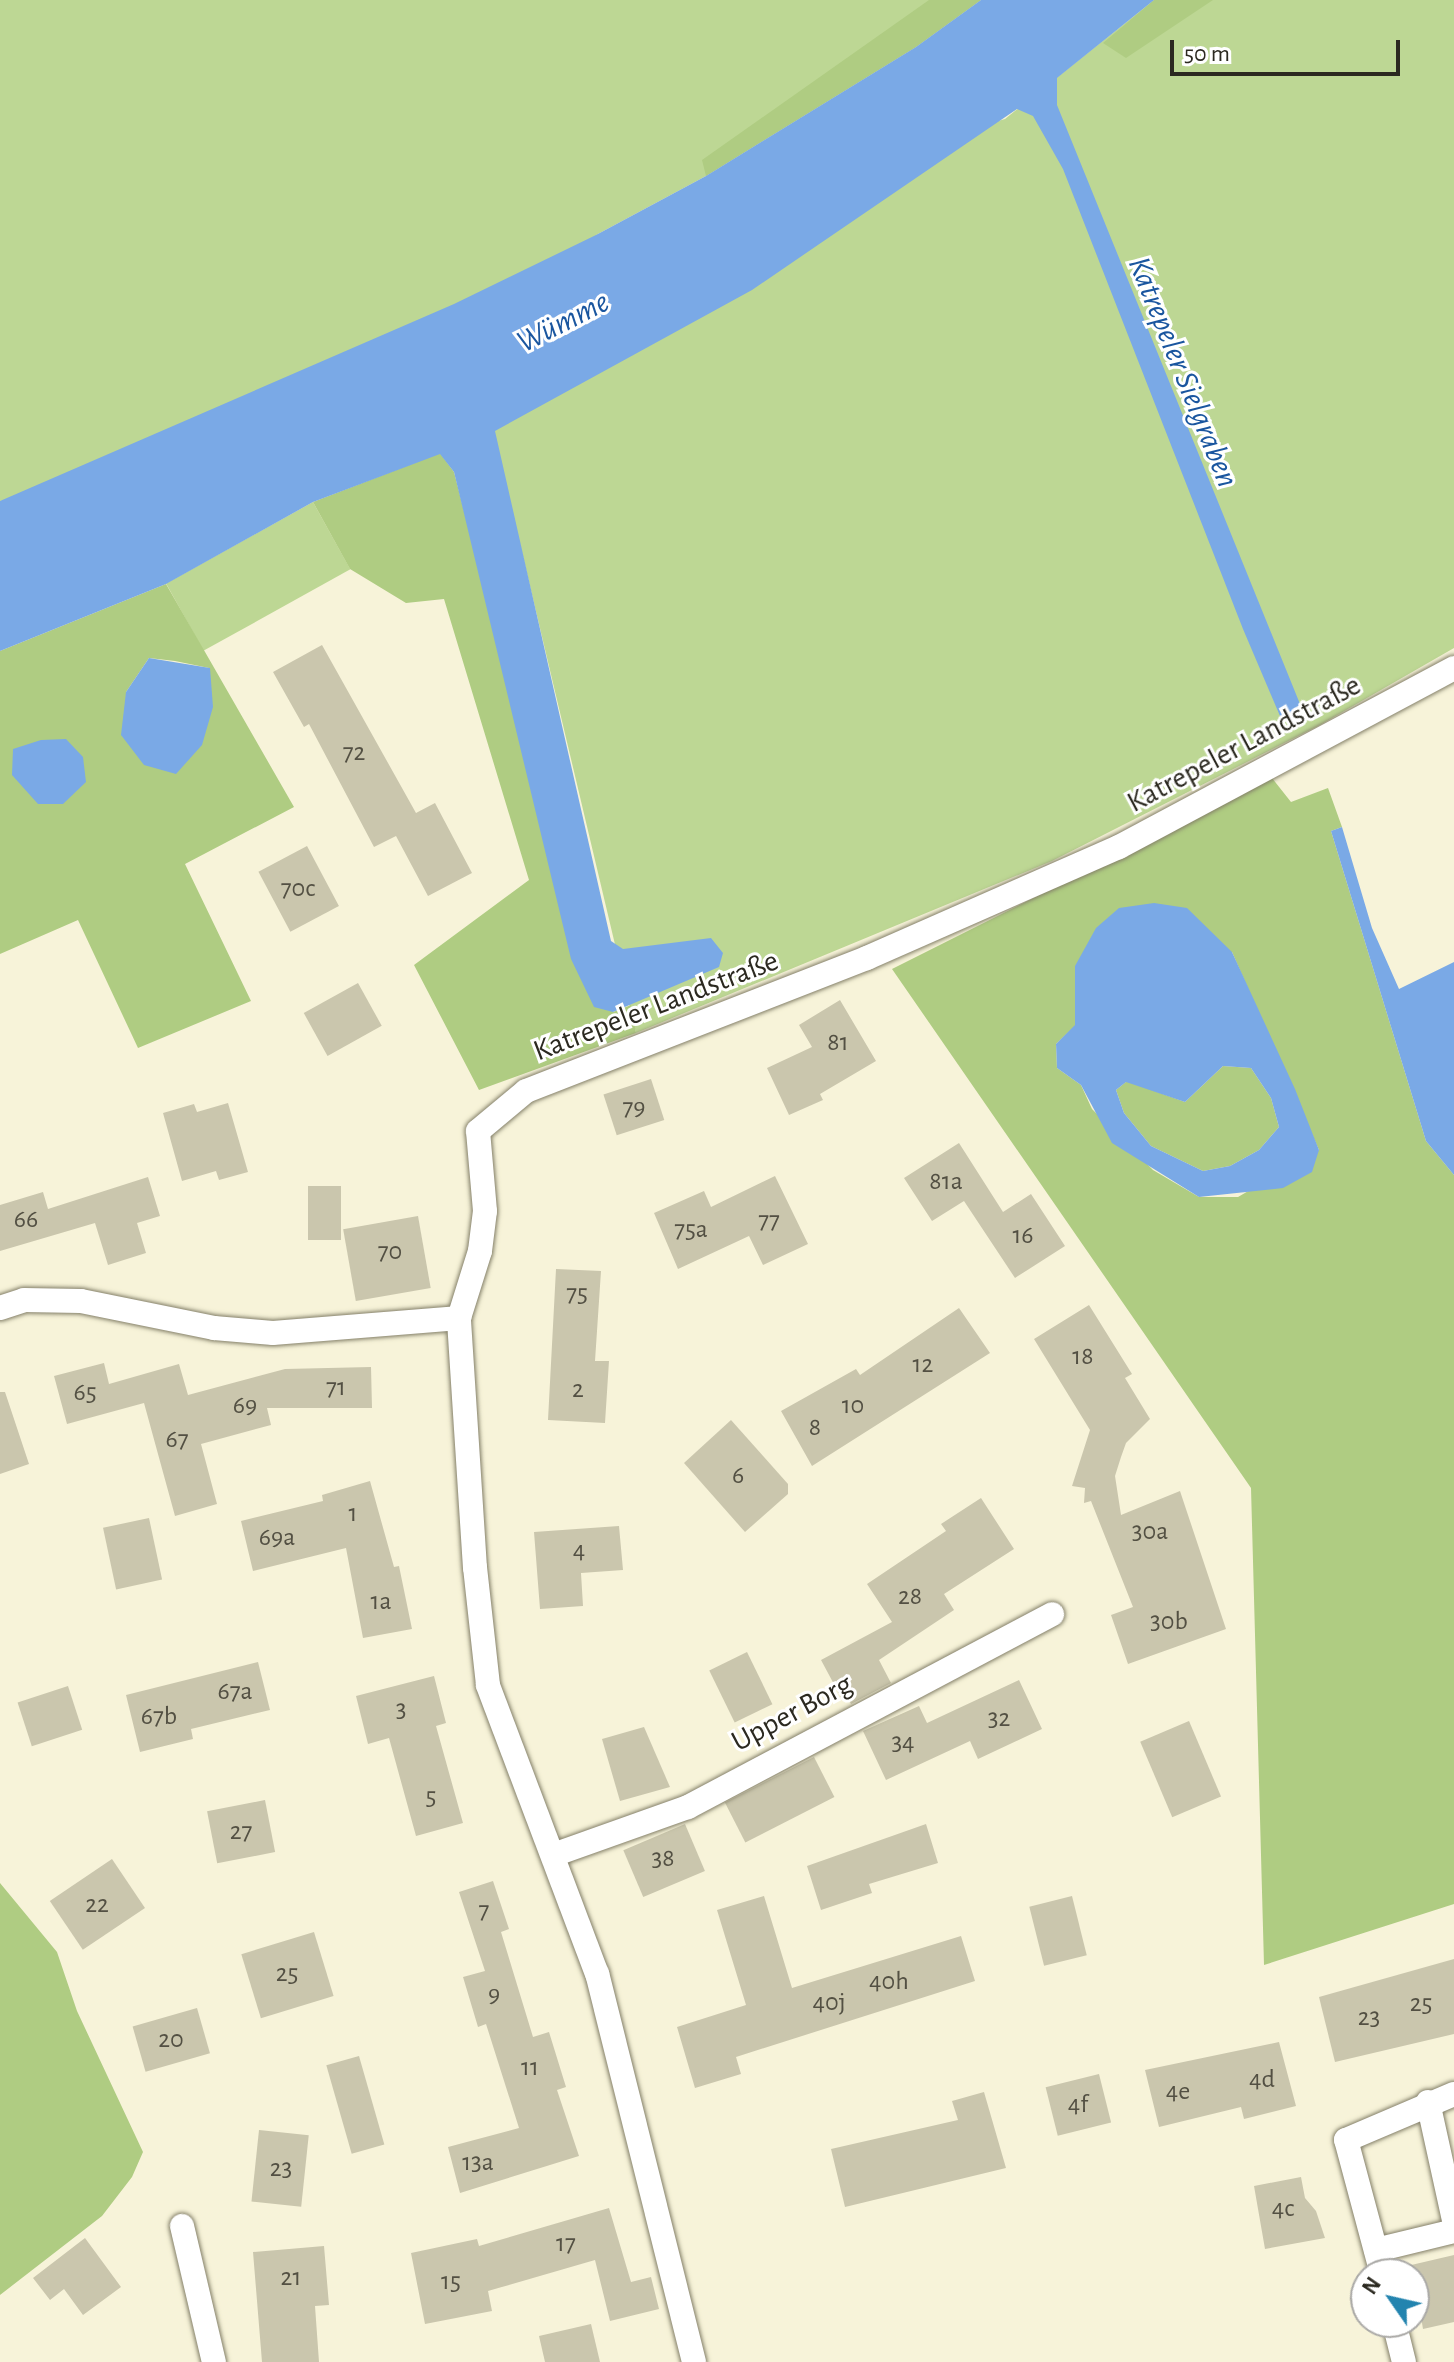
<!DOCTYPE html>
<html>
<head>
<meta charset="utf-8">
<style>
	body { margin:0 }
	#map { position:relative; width:1454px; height:2362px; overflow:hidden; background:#f7f3d9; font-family:"Alegreya Sans",sans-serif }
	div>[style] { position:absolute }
	.green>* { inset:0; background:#bdd794; transform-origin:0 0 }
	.forest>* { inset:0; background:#afcc82 }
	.water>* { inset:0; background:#7aa9e6 }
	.building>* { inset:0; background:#cac6ad; transform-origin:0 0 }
	.roads { filter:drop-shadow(0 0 2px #848069) drop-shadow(0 0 2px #848069) }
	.street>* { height:24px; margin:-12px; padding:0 12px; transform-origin:12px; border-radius:12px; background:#fff }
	span { translate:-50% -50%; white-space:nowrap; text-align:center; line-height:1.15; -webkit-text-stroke:6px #fff; paint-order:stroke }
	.number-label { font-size:26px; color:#535043 }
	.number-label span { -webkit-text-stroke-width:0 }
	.street-label { font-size:30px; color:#2b2920 }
	.water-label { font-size:32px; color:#1a569f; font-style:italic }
	.north { position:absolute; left:1350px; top:2258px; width:80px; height:80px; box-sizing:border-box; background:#fff; border:2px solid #aaa9a6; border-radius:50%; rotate:304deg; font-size:22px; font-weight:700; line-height:32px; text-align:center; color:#2b2920 }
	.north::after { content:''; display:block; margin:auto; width:28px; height:36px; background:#2384af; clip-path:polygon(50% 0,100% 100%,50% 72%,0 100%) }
	.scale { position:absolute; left:1170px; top:40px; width:230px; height:36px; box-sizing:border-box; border:4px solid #2b2920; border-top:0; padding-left:10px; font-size:24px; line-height:28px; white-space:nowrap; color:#2b2920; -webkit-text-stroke:6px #fff; paint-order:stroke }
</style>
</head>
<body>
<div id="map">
	<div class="green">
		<i style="clip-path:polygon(0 0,981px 0,916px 47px,706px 176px,596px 235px,1005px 119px,1154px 0,1454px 0,1454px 648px,1320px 725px,1052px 861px,636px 1033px,497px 447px,0 501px)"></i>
		<i style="left:313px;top:502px;width:77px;height:168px;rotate:61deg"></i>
	</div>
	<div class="forest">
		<i style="clip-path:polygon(929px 0,981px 0,916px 47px,706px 176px,702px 160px)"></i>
		<i style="clip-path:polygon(1154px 0,1213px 0,1126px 58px,1103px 43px)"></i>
		<i style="clip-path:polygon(440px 453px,454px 472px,497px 639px,613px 1012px,631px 1005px,636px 1033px,479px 1090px,414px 965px,529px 880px,444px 599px,406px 603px,350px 569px,313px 502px)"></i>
		<i style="clip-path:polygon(evenodd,166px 584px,294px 807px,185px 864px,251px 1001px,138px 1048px,78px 920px,0 954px,0 651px,166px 584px,149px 658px,175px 661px,209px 668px,126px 692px,149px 658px)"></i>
		<i style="clip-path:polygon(evenodd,1272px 778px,1291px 802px,1328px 788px,1342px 827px,1331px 831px,1426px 1141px,1454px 1175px,1454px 1904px,1264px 1965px,1251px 1488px,892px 969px,1272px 778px,1232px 952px,1319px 1150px,1238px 1197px,1199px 1197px,1153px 1170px,1092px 1109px,1081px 1085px,1057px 1068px,1056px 1044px,1075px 1026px,1232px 952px)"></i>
		<i style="clip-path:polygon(1223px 1066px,1251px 1068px,1271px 1098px,1279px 1127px,1259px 1150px,1230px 1166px,1203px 1171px,1151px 1146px,1124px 1113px,1116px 1090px,1127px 1081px,1185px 1102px)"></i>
		<i style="clip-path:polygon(0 1883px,57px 1952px,77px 2011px,143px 2152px,132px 2177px,102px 2216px,0 2295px)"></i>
	</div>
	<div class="water">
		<i style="clip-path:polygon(981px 0,1154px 0,1057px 78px,1057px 105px,1300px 704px,1298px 717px,1288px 721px,1280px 716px,1243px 629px,1063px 169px,1033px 116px,1017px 109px,752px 290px,495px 431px,611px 941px,623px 949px,711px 938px,723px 953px,719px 967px,613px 1012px,594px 1007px,571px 959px,454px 472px,440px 454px,313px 502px,166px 584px,0 651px,0 501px,454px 304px,596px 235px,706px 176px,916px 47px)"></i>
		<i style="clip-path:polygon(149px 658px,210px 668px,213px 707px,202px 745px,176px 774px,144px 765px,121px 735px,126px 692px)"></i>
		<i style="clip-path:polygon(66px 739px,83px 757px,86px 782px,63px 804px,38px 804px,12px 775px,13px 749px,41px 740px)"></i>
		<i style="clip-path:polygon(1342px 827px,1372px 928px,1399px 989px,1454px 962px,1454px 1175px,1426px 1141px,1331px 831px)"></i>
		<i style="clip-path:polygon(evenodd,1154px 903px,1187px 908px,1232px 952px,1295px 1089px,1319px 1150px,1312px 1172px,1283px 1188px,1199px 1197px,1112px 1143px,1081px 1085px,1057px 1068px,1056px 1044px,1075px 1025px,1075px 966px,1096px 928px,1119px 908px,1154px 903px,1223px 1066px,1251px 1068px,1271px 1098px,1279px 1127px,1259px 1150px,1230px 1166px,1203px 1171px,1151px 1146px,1124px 1113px,1116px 1090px,1126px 1082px,1185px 1102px,1223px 1066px)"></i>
	</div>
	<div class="building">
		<i style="clip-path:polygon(322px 645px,416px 813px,435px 803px,472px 873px,428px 896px,396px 836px,374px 847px,309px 724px,304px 727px,273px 672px)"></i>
		<i style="left:307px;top:846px;width:68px;height:55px;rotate:62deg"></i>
		<i style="left:358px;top:983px;width:49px;height:62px;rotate:61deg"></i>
		<i style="clip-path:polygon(840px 1000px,876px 1061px,820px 1094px,823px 1100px,789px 1115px,767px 1068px,812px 1047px,799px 1025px)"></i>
		<i style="left:651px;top:1079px;width:43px;height:50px;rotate:72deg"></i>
		<i style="clip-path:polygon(228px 1103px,248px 1172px,219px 1180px,216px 1171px,182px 1181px,163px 1113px,194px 1104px,197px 1112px)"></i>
		<i style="clip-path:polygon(959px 1143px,1003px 1212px,1031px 1194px,1065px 1246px,1015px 1278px,964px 1201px,932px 1221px,904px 1178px)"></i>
		<i style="clip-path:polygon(775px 1176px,808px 1244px,763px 1265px,749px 1236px,678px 1269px,654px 1213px,704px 1191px,711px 1207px)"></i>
		<i style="clip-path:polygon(148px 1177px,160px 1216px,137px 1223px,146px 1253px,108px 1265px,95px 1223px,0 1251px,0 1205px,43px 1192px,48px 1209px)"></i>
		<i style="left:308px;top:1186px;width:33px;height:54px"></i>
		<i style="left:418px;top:1216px;width:73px;height:76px;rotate:80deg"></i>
		<i style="clip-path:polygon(556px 1269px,601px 1271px,595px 1361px,609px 1361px,605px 1423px,548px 1420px)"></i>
		<i style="clip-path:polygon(1089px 1305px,1132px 1374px,1125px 1378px,1150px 1419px,1126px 1443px,1121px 1457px,1115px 1476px,1121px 1515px,1180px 1491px,1226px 1629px,1128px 1664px,1111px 1615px,1133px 1607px,1091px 1501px,1084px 1503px,1085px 1488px,1072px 1486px,1090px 1430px,1034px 1339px)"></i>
		<i style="clip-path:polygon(959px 1308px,990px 1353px,812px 1466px,781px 1411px,856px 1369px,860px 1375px)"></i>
		<i style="clip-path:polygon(104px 1363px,109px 1384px,179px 1364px,188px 1395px,285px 1369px,371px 1367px,372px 1408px,267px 1408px,271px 1425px,201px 1444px,217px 1504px,175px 1516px,144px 1403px,67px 1424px,54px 1376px)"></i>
		<i style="clip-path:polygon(0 1392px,5px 1392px,29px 1464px,0 1474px)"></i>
		<i style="clip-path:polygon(731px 1420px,788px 1484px,788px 1494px,745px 1532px,684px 1463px)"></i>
		<i style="clip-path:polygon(370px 1481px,394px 1567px,399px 1566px,412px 1629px,363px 1638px,346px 1548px,253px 1571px,241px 1521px,323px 1501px,322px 1495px)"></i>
		<i style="clip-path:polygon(981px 1498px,1014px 1549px,944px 1594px,954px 1610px,879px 1660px,891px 1683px,851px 1704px,848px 1698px,843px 1701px,821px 1660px,892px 1622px,867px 1584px,946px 1531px,941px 1524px)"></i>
		<i style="left:149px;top:1518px;width:63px;height:47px;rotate:78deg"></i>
		<i style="clip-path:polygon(619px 1526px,623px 1570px,581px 1573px,583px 1606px,540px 1609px,534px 1532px)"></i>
		<i style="left:747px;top:1652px;width:58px;height:42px;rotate:64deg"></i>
		<i style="clip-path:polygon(258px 1662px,270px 1710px,191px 1729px,193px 1739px,140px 1752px,126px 1695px)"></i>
		<i style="clip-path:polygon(434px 1676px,446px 1723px,436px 1726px,463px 1823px,416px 1836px,389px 1738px,368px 1744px,356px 1696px)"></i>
		<i style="clip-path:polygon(1019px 1680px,1042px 1729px,978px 1759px,970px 1741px,886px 1780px,863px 1731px,919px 1706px,927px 1723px)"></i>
		<i style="left:68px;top:1686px;width:46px;height:53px;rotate:72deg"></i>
		<i style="left:1189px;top:1721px;width:82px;height:53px;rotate:67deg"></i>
		<i style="clip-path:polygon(644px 1727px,670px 1787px,620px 1801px,602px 1739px)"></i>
		<i style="left:814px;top:1757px;width:45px;height:100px;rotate:63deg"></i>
		<i style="left:265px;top:1800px;width:53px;height:59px;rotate:79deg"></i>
		<i style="left:685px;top:1824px;width:51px;height:67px;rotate:67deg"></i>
		<i style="clip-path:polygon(926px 1824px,938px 1863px,869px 1884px,872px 1893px,821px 1910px,807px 1866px)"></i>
		<i style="left:112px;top:1859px;width:59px;height:75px;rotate:56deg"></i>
		<i style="clip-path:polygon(493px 1881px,509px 1929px,501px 1932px,533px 2037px,549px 2032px,566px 2087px,557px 2090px,579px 2156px,460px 2193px,448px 2147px,519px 2128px,486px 2024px,478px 2027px,463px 1977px,485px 1971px,459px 1892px)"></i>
		<i style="clip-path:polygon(764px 1896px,792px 1988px,961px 1936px,975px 1981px,736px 2057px,741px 2074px,695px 2088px,677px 2027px,746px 2005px,717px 1910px)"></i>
		<i style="left:1072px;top:1896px;width:61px;height:44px;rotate:76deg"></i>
		<i style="left:314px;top:1932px;width:67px;height:76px;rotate:73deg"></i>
		<i style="clip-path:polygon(1454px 1959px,1454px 2034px,1335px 2062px,1319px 1997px)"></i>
		<i style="left:197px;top:2008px;width:47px;height:67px;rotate:74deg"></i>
		<i style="clip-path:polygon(1279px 2042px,1296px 2106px,1244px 2119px,1241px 2107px,1159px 2127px,1145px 2070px)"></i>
		<i style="left:359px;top:2056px;width:92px;height:34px;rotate:74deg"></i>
		<i style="left:1099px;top:2074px;width:50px;height:55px;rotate:76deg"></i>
		<i style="clip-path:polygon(984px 2092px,1006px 2168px,845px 2207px,831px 2149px,958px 2120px,952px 2101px)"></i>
		<i style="left:259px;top:2130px;width:50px;height:72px;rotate:6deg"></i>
		<i style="clip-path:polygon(1301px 2177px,1305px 2198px,1316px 2211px,1325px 2238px,1265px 2249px,1254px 2186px)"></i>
		<i style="clip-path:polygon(609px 2208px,631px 2282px,651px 2277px,659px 2309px,610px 2321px,595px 2260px,488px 2291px,492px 2311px,425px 2324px,411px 2253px,477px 2239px,479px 2246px)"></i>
		<i style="clip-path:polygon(85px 2238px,121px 2287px,83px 2315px,64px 2289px,50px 2300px,33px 2278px)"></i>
		<i style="clip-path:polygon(324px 2246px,329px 2305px,315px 2306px,319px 2362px,262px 2362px,253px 2252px)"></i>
		<i style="clip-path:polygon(1454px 2255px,1454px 2322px,1423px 2329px,1414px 2274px,1407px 2266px)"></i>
		<i style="clip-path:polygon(591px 2324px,600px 2362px,545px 2362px,539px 2336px)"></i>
	</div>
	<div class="roads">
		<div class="street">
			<i style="left:0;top:1308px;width:25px;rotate:-18deg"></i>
			<i style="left:24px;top:1300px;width:57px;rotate:1deg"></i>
			<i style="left:81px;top:1301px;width:136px;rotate:11.5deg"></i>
			<i style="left:214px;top:1328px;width:59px;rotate:4.8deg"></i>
			<i style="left:273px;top:1333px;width:187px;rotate:-4.6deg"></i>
			<i style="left:556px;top:1854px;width:140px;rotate:-19.6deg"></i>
			<i style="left:688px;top:1807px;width:412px;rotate:-27.9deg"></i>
			<i style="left:1428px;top:2102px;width:121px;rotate:77.6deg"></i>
			<i style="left:182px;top:2226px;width:140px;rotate:76.8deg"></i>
			<i style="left:1376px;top:2250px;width:80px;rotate:-13.7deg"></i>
			<i style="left:1382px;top:2274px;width:139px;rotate:-105deg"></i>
			<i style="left:1346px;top:2140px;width:117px;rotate:-23.1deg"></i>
			<i style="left:1394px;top:2322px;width:41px;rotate:76deg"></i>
			<i style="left:694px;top:2362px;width:400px;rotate:-104deg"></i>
			<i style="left:597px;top:1974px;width:309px;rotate:-110.7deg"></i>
			<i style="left:488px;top:1685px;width:118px;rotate:-96.3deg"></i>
			<i style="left:475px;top:1568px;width:251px;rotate:-93.7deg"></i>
			<i style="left:459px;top:1318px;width:70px;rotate:-72.6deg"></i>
			<i style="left:480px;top:1251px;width:40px;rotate:-82.9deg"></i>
			<i style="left:485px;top:1211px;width:80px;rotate:-95deg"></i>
			<i style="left:478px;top:1131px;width:62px;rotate:-39.8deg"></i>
			<i style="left:526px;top:1091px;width:366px;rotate:-21.3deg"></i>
			<i style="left:867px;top:958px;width:275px;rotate:-23.8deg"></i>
			<i style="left:1119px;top:847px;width:380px;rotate:-28.1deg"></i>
		</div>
	</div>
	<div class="number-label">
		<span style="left:354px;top:753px">72</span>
		<span style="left:298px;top:889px">70c</span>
		<span style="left:838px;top:1043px">81</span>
		<span style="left:634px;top:1108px">79</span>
		<span style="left:946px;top:1182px">81a</span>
		<span style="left:26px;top:1220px">66</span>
		<span style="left:769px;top:1221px">77</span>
		<span style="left:691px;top:1230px">75a</span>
		<span style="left:1023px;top:1236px">16</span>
		<span style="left:390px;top:1252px">70</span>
		<span style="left:577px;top:1294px">75</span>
		<span style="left:1083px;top:1357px">18</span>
		<span style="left:923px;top:1365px">12</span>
		<span style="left:336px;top:1388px">71</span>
		<span style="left:578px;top:1390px">2</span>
		<span style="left:85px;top:1393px">65</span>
		<span style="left:245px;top:1406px">69</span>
		<span style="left:853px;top:1406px">10</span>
		<span style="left:815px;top:1428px">8</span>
		<span style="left:177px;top:1440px">67</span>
		<span style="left:738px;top:1476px">6</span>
		<span style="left:353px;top:1514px">1</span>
		<span style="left:1150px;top:1532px">30a</span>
		<span style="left:277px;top:1538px">69a</span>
		<span style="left:579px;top:1551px">4</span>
		<span style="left:910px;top:1597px">28</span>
		<span style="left:381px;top:1602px">1a</span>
		<span style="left:1169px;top:1622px">30b</span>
		<span style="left:235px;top:1692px">67a</span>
		<span style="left:401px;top:1710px">3</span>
		<span style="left:159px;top:1717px">67b</span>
		<span style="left:999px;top:1719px">32</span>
		<span style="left:903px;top:1743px">34</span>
		<span style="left:431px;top:1797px">5</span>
		<span style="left:241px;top:1832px">27</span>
		<span style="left:663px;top:1859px">38</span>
		<span style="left:97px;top:1905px">22</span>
		<span style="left:484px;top:1911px">7</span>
		<span style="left:287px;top:1974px">25</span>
		<span style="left:889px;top:1982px">40h</span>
		<span style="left:494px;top:1995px">9</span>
		<span style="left:829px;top:2003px">40j</span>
		<span style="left:1421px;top:2004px">25</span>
		<span style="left:1369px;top:2018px">23</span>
		<span style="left:171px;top:2040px">20</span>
		<span style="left:530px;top:2068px">11</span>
		<span style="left:1262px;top:2080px">4d</span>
		<span style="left:1178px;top:2092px">4e</span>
		<span style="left:1078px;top:2105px">4f</span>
		<span style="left:478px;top:2163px">13a</span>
		<span style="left:281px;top:2169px">23</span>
		<span style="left:1283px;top:2209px">4c</span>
		<span style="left:566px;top:2244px">17</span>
		<span style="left:291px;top:2278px">21</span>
		<span style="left:451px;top:2282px">15</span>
	</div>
	<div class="street-label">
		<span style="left:1244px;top:744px;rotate:-28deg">Katrepeler Landstraße</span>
		<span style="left:656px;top:1006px;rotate:-21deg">Katrepeler Landstraße</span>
		<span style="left:792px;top:1713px;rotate:-28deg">Upper Borg</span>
	</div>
	<div class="water-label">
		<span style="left:563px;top:322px;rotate:-27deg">Wümme</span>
		<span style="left:1183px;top:372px;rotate:68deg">Katrepeler Sielgraben</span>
	</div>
	<div class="north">N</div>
	<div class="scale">50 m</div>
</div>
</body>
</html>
